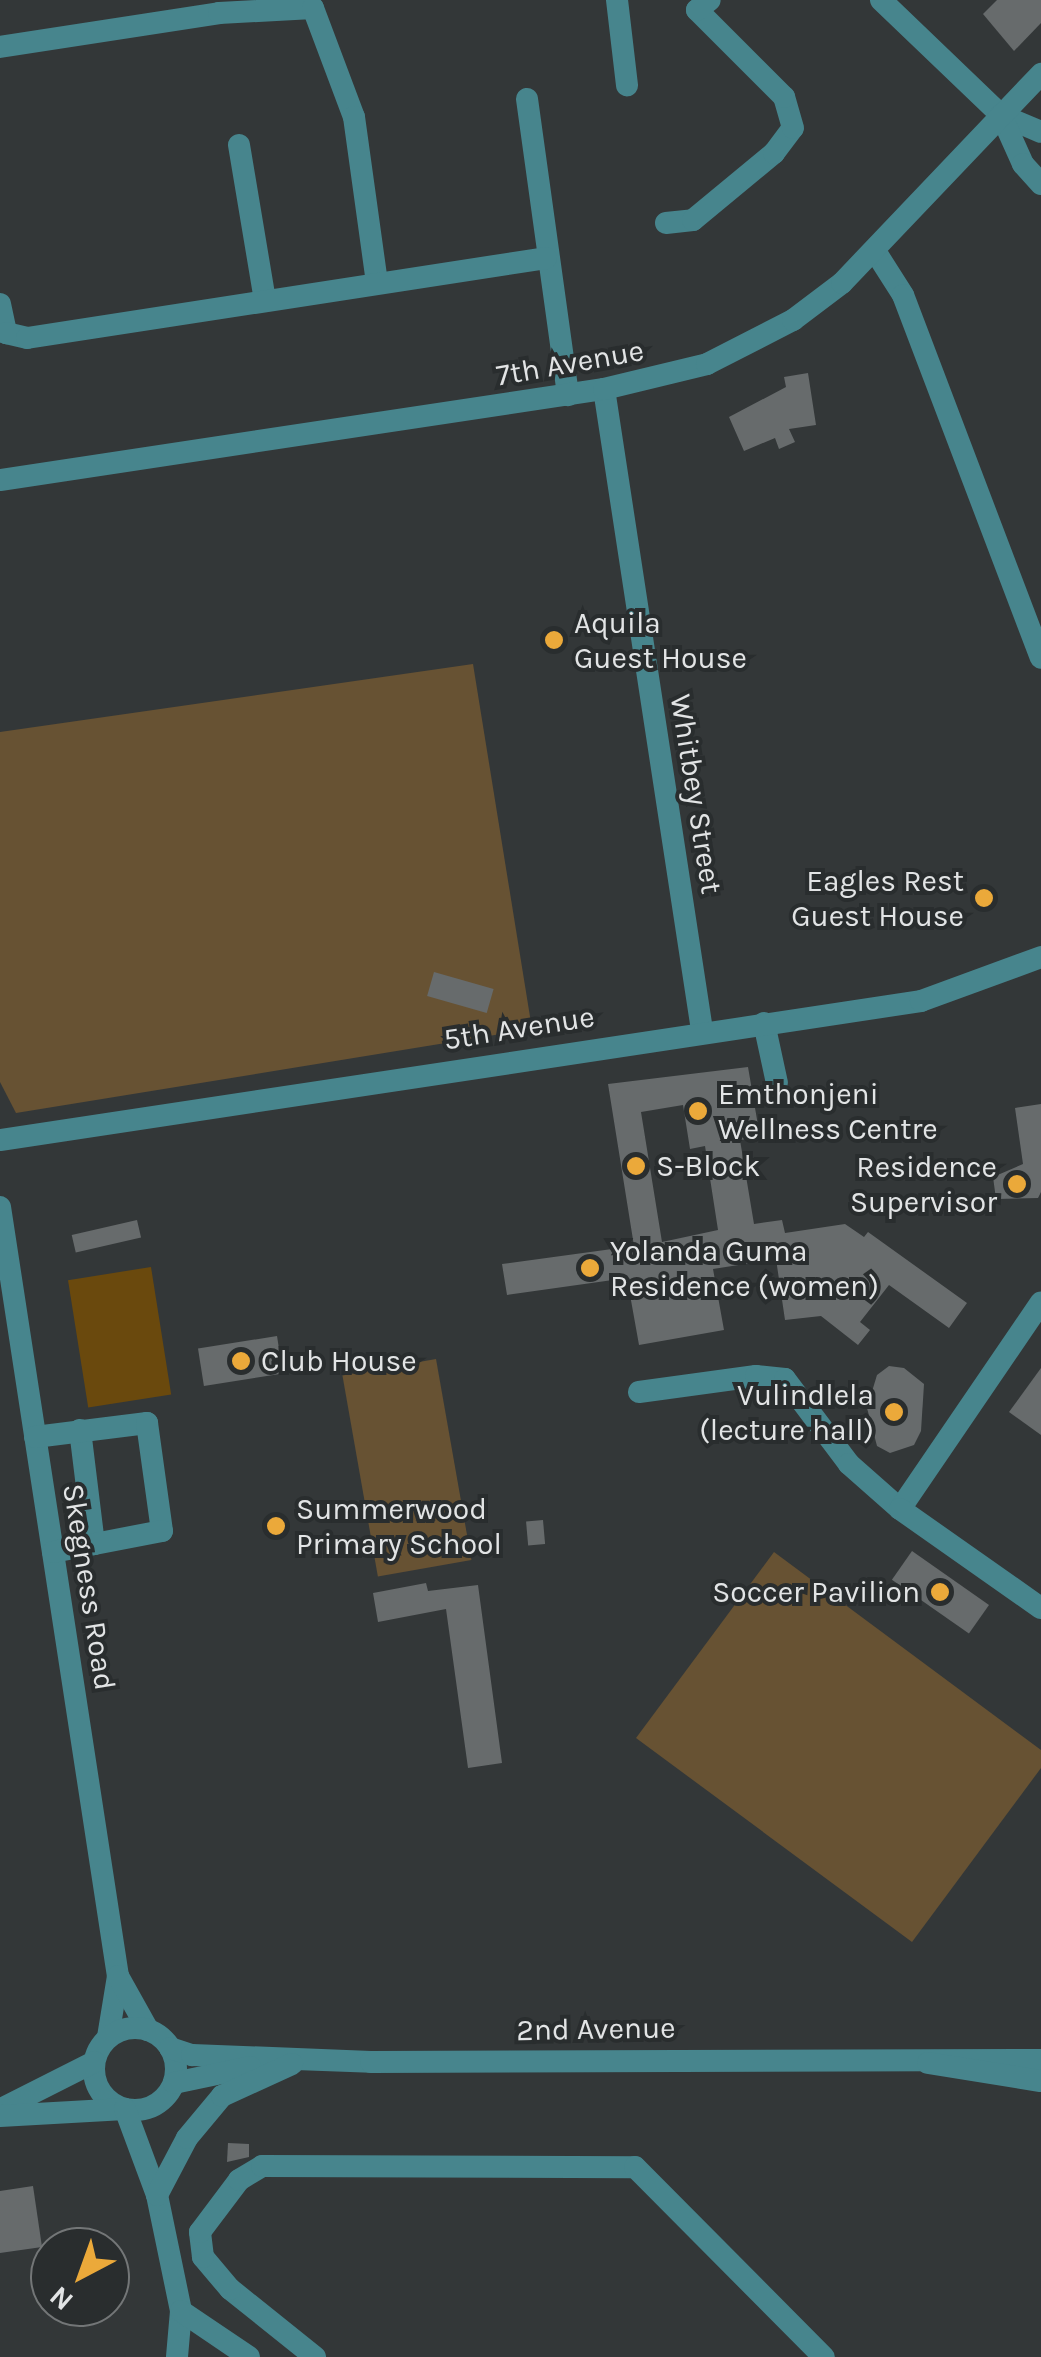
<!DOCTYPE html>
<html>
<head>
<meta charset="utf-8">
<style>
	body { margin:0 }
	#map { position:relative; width:1041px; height:2357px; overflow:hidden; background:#333738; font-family:Karla,sans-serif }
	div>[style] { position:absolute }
	.green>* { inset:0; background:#675233; transform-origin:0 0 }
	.water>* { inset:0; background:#6a490d; transform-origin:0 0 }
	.building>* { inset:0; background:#676b6c; transform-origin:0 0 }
	.minor>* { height:22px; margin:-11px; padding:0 11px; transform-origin:11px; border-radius:11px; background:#47858d }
	.minor>.ring { margin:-11px; padding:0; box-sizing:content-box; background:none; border:22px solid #47858d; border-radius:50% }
	.dots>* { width:28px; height:28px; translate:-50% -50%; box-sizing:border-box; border:5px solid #292d2e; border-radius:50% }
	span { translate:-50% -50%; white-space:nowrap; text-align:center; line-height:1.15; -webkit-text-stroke:8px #292d2e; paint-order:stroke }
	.street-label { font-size:30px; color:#e2e4e5 }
	.poi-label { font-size:30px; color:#e2e4e5 }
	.left { translate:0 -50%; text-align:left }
	.right { translate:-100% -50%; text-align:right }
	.north { position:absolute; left:30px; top:2227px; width:100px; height:100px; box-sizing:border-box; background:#292d2e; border:2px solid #737677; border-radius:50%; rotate:221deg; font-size:28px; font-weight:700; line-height:40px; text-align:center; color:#e2e4e5 }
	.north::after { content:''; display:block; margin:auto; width:35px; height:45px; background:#eba93a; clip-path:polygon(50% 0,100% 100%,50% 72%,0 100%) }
</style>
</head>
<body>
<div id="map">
	<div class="green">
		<i style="clip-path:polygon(473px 664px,532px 1029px,16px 1113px,0 1082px,0 732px)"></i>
		<i style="left:436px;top:1359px;width:204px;height:95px;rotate:80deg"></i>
		<i style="clip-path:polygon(774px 1552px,1041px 1750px,1041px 1768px,912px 1942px,636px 1738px)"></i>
	</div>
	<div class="water">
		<i style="left:151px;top:1267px;width:129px;height:84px;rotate:81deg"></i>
	</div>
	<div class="building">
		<i style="clip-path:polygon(997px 0,1041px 0,1041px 23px,1014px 51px,983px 14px)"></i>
		<i style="clip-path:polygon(808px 373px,816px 425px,789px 429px,795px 442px,779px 449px,775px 438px,744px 451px,729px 417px,786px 387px,784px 377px)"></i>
		<i style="left:434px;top:972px;width:62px;height:25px;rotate:16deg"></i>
		<i style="clip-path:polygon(evenodd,748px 1067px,760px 1137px,740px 1140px,754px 1224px,782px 1220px,785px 1233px,845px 1224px,864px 1237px,868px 1232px,967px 1303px,949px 1328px,889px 1285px,860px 1322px,870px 1330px,858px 1345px,821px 1316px,785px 1320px,776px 1259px,713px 1269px,724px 1330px,639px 1345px,627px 1278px,507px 1295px,502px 1264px,634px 1246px,608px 1084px,748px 1067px,683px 1105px,690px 1149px,705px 1146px,718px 1230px,662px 1242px,641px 1112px,683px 1105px)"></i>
		<i style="clip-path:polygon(1041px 1104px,1041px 1192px,1038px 1198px,996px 1199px,993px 1177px,1023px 1164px,1015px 1108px)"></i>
		<i style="left:137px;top:1220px;width:18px;height:67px;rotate:77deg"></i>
		<i style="left:277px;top:1336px;width:38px;height:80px;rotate:81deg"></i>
		<i style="clip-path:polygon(889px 1366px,904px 1368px,924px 1384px,921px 1431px,914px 1445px,890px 1453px,877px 1446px,867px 1408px,877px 1375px)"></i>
		<i style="clip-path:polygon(1041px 1368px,1041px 1435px,1009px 1412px)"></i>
		<i style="left:543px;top:1520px;width:24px;height:17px;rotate:85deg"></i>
		<i style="left:912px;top:1551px;width:94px;height:35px;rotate:35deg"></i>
		<i style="clip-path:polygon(426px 1583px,428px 1591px,478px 1585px,502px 1763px,468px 1768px,446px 1609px,378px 1622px,373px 1593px)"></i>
		<i style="clip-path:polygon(228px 2143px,249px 2144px,249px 2157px,227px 2162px)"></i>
		<i style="clip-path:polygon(33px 2186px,42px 2247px,0 2253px,0 2191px)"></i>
	</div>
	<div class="minor">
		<i style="left:617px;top:0;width:86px;rotate:83.3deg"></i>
		<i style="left:881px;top:0;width:166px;rotate:43.8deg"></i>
		<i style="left:1001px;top:115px;width:43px;rotate:23deg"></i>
		<i style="left:0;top:47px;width:222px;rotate:-8.8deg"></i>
		<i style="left:219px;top:13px;width:94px;rotate:-3deg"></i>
		<i style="left:313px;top:8px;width:116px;rotate:69.4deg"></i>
		<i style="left:354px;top:117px;width:168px;rotate:82.1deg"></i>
		<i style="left:527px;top:99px;width:299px;rotate:82.1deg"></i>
		<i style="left:1001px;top:115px;width:54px;rotate:65.8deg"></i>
		<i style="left:1023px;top:164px;width:27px;rotate:48deg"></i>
		<i style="left:239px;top:145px;width:157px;rotate:80.5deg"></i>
		<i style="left:666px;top:223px;width:27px;rotate:-6deg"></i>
		<i style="left:693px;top:220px;width:105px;rotate:-39.6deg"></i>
		<i style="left:774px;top:153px;width:31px;rotate:-53deg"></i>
		<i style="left:793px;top:128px;width:32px;rotate:-106deg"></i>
		<i style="left:784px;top:97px;width:123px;rotate:-135deg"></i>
		<i style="left:697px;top:10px;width:16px;rotate:-38deg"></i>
		<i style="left:875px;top:251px;width:52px;rotate:57.5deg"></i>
		<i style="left:903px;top:295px;width:388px;rotate:69.2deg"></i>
		<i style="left:0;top:304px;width:30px;rotate:78deg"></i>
		<i style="left:6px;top:333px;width:22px;rotate:13deg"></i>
		<i style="left:27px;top:338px;width:525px;rotate:-8.76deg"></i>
		<i style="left:604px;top:389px;width:648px;rotate:81.31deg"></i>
		<i style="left:0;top:480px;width:611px;rotate:-8.57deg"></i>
		<i style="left:604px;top:389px;width:106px;rotate:-13.6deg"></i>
		<i style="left:707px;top:364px;width:97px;rotate:-27.1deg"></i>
		<i style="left:793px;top:320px;width:61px;rotate:-37.1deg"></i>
		<i style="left:842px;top:283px;width:289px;rotate:-46.4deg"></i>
		<i style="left:764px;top:1023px;width:61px;rotate:77.8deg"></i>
		<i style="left:0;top:1140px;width:931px;rotate:-8.58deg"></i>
		<i style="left:921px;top:1001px;width:128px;rotate:-20.1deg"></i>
		<i style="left:0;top:1207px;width:778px;rotate:81.28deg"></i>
		<i style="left:118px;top:1976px;width:62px;rotate:99.3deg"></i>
		<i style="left:639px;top:1392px;width:118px;rotate:-7.8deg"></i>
		<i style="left:756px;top:1376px;width:29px;rotate:6deg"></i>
		<i style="left:785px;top:1379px;width:106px;rotate:53deg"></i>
		<i style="left:849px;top:1464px;width:68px;rotate:41.4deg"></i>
		<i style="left:900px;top:1509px;width:250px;rotate:-55.7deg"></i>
		<i style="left:80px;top:1430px;width:115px;rotate:83deg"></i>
		<i style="left:35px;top:1437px;width:113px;rotate:-7.1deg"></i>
		<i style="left:147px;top:1423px;width:109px;rotate:82.1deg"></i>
		<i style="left:162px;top:1531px;width:111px;rotate:169.1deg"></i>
		<i style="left:900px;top:1509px;width:172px;rotate:35.1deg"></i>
		<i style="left:118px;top:1976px;width:62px;rotate:60.9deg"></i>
		<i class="ring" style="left:94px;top:2028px;width:60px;height:60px"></i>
		<i style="left:170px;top:2048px;width:23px;rotate:18deg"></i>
		<i style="left:192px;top:2055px;width:179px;rotate:2.2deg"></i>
		<i style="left:371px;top:2062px;width:670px;rotate:-0.17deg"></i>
		<i style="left:928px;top:2063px;width:114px;rotate:9.1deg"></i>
		<i style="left:174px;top:2083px;width:78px;rotate:-11.9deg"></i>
		<i style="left:3px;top:2108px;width:102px;rotate:-26.8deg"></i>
		<i style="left:0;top:2116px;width:125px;rotate:-3.2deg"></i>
		<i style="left:125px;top:2109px;width:92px;rotate:69.6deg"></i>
		<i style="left:157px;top:2195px;width:118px;rotate:78.3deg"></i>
		<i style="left:181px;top:2311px;width:46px;rotate:95deg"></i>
		<i style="left:157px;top:2195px;width:64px;rotate:-62.2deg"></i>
		<i style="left:187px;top:2138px;width:55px;rotate:-50.2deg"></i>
		<i style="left:222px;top:2096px;width:77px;rotate:-24.6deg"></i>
		<i style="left:181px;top:2311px;width:82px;rotate:34.1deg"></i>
		<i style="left:315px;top:2357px;width:109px;rotate:-141.3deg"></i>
		<i style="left:230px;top:2289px;width:42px;rotate:-130.2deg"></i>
		<i style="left:203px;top:2257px;width:25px;rotate:-97deg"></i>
		<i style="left:200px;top:2232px;width:65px;rotate:-53.1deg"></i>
		<i style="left:239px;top:2180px;width:27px;rotate:-31deg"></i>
		<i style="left:262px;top:2166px;width:373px;rotate:0.2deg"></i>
		<i style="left:635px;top:2167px;width:268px;rotate:45.2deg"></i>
	</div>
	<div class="dots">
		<i style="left:554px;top:640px;background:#eba93a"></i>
		<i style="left:984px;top:898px;background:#eba93a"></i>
		<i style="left:698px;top:1111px;background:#eba93a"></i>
		<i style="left:636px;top:1166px;background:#eba93a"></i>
		<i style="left:1017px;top:1184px;background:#eba93a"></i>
		<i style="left:590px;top:1268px;background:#eba93a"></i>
		<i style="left:241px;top:1361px;background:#eba93a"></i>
		<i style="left:894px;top:1412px;background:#eba93a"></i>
		<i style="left:276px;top:1526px;background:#eba93a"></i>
		<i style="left:940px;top:1592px;background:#eba93a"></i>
	</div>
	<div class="street-label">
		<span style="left:570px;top:363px;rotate:-10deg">7th Avenue</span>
		<span style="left:696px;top:794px;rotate:81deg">Whitbey Street</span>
		<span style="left:519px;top:1028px;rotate:-9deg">5th Avenue</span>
		<span style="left:89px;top:1587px;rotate:81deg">Skegness Road</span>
		<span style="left:596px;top:2029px;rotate:-1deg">2nd Avenue</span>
	</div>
	<div class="poi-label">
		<span class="left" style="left:574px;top:640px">Aquila<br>Guest House</span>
		<span class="right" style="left:964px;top:898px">Eagles Rest<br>Guest House</span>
		<span class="left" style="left:718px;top:1111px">Emthonjeni<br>Wellness Centre</span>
		<span class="left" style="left:656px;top:1166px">S-Block</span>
		<span class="right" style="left:997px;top:1184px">Residence<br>Supervisor</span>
		<span class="left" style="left:610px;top:1268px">Yolanda Guma<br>Residence (women)</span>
		<span class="left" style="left:261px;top:1361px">Club House</span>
		<span class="right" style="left:874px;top:1412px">Vulindlela<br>(lecture hall)</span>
		<span class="left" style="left:296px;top:1526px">Summerwood<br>Primary School</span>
		<span class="right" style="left:920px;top:1592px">Soccer Pavilion</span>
	</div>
	<div class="north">N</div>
</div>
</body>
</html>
